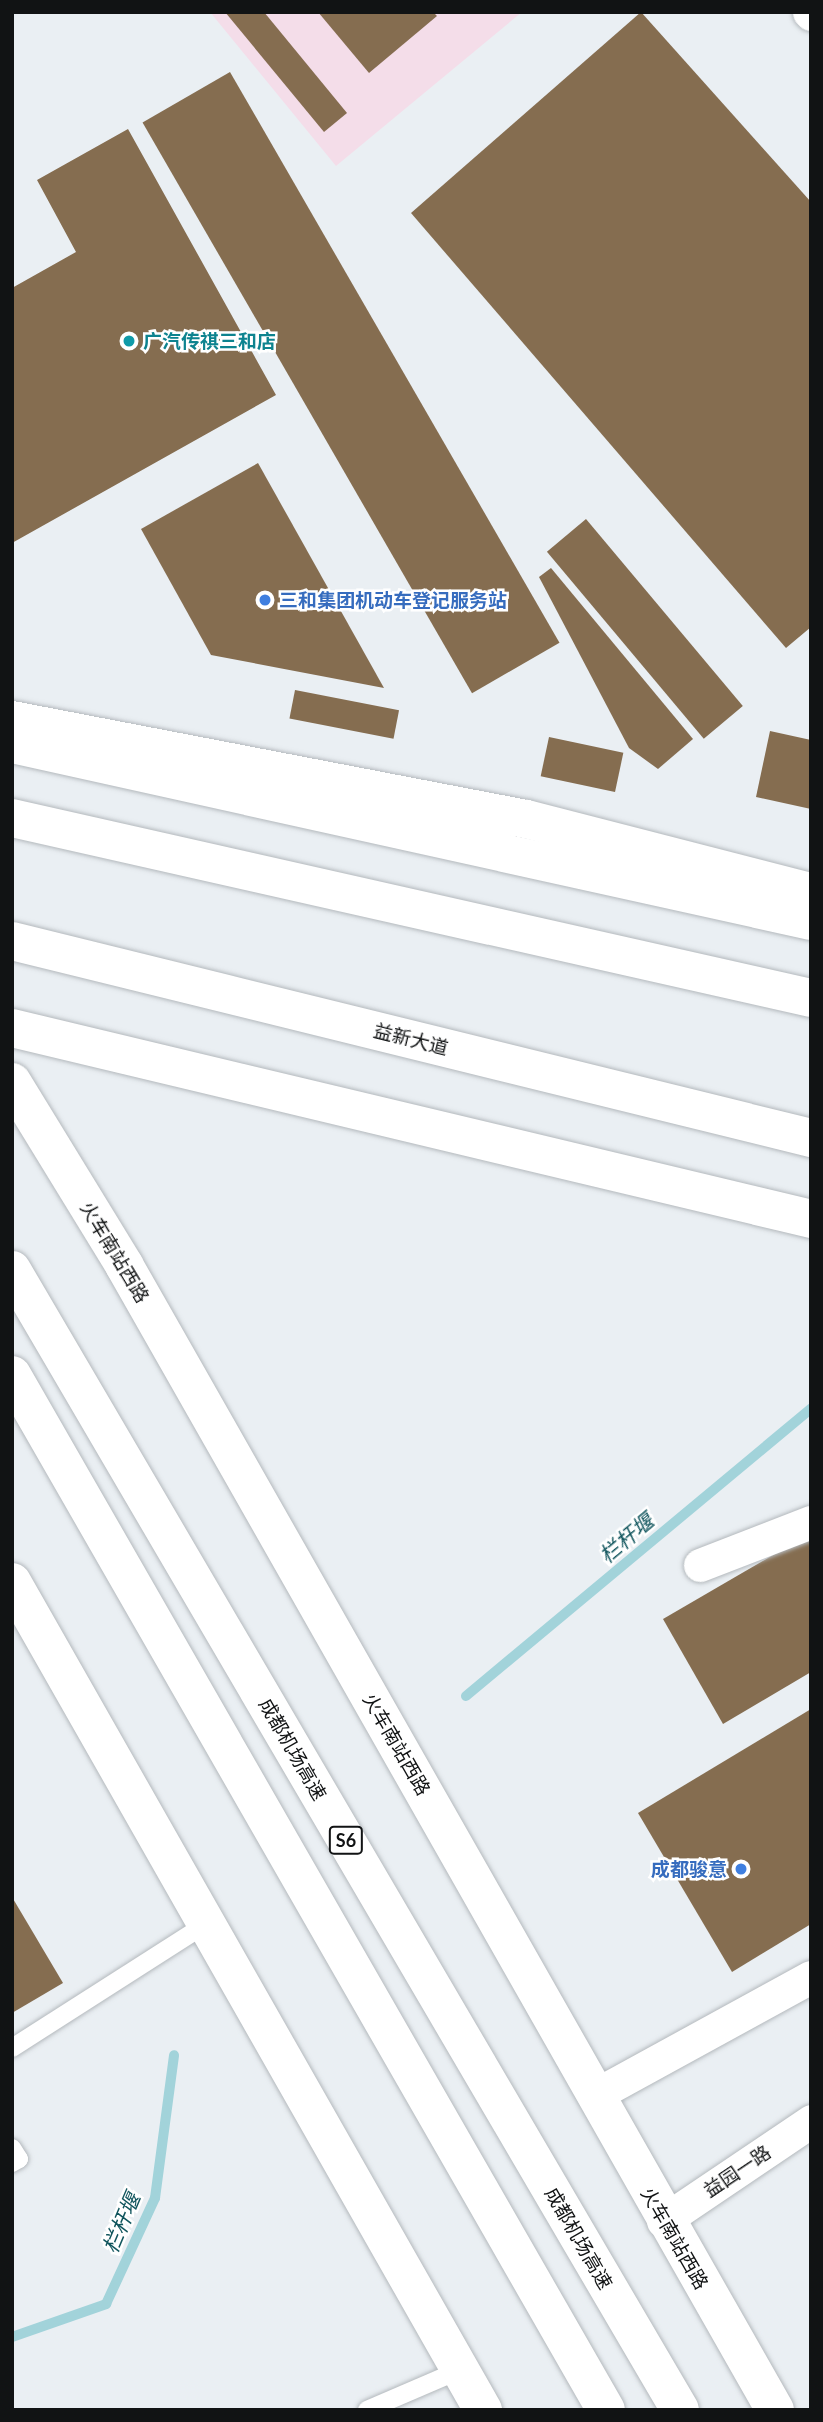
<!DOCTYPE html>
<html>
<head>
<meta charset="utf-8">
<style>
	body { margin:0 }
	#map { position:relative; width:823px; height:2422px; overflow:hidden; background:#eaeff3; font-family:Lato,"Noto Sans SC",sans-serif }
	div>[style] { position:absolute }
	.industrial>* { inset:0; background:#f4dde9 }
	.stream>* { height:10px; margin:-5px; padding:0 5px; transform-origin:5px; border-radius:5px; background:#a2d3da }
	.building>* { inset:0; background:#856d50; transform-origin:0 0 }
	.roads { filter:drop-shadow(0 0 2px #b4b9bd) drop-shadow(0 0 2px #b4b9bd) }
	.lane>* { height:18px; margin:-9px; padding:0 9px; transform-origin:9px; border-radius:9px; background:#fff }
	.street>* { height:33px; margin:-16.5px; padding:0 16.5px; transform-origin:16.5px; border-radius:16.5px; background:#fff }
	.secondary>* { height:38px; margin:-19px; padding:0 19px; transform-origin:19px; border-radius:19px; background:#fff }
	.primary>* { height:38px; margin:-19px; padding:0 19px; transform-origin:19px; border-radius:19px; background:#fff }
	.highway>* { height:38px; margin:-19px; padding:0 19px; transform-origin:19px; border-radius:19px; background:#fff }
	.bridges { filter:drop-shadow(0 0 2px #b4b9bd) drop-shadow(0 0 2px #b4b9bd) }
	.highway-bridge>* { height:38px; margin:-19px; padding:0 19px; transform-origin:19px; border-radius:19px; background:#fff }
	.dots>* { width:19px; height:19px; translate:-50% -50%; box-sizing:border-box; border:4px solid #fff; border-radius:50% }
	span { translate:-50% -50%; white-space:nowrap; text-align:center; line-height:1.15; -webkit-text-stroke:5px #fff; paint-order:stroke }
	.shield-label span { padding:2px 5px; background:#fff; border:2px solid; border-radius:5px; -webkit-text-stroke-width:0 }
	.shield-label { font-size:18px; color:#111314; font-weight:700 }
	.culture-label { font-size:19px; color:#0d838f; font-weight:700 }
	.left { translate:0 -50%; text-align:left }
	.shop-label { font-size:19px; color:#366cbe; font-weight:700 }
	.right { translate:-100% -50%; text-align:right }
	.street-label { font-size:19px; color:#111314 }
	.water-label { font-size:21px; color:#11555d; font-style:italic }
	.frame { position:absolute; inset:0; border:14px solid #111314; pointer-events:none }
</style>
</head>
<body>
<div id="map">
	<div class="industrial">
		<i style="clip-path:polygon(210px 12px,522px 12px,336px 166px)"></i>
	</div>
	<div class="stream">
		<i style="left:466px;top:1696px;width:449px;rotate:-39.8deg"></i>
		<i style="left:12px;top:2337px;width:100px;rotate:-19.3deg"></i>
		<i style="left:106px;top:2304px;width:117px;rotate:-65.2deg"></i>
		<i style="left:155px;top:2198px;width:144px;rotate:-82.4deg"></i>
	</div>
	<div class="building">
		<i style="clip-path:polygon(225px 12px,264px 12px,347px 113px,324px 132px)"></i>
		<i style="clip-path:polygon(318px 12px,433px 12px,437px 16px,369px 73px)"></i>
		<i style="clip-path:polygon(641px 12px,811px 202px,811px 627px,786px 648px,411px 213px)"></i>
		<i style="left:230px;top:72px;width:659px;height:101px;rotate:60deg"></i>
		<i style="clip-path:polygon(128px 129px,276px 395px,12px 543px,12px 288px,76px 252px,37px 180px)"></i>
		<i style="clip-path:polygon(258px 463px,384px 688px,211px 655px,141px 529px)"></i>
		<i style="left:586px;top:519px;width:244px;height:51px;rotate:50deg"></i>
		<i style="clip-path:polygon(551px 568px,693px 739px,658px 769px,629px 748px,539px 577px)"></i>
		<i style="left:295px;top:690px;width:106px;height:29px;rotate:11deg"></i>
		<i style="clip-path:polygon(770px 731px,811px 740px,811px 809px,756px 797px)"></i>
		<i style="left:549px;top:737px;width:76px;height:40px;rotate:12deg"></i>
		<i style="clip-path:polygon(811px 1533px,811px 1672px,723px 1724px,663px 1619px)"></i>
		<i style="clip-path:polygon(811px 1709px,811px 1924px,732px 1972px,638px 1813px)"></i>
		<i style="clip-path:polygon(12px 1897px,63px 1983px,12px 2013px)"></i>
	</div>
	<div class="roads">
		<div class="lane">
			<i style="left:12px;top:2048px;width:230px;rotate:-32.6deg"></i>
			<i style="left:12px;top:2148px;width:13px;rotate:58deg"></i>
			<i style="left:19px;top:2159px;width:8px;rotate:150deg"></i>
			<i style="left:367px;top:2410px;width:101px;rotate:-23.3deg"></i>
		</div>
		<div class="street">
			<i style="left:809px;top:12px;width:3px;rotate:45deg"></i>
			<i style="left:700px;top:1565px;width:119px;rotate:-21.2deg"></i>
			<i style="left:597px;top:2094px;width:244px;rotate:-28.7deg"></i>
			<i style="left:663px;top:2221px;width:179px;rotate:-34deg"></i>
		</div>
		<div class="secondary">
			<i style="left:12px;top:720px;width:523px;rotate:10.9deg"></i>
			<i style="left:526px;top:819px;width:294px;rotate:14.4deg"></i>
			<i style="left:12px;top:1082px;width:215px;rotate:58.5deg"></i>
			<i style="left:124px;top:1265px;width:1317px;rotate:60.38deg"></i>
			<i style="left:12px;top:1582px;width:953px;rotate:60.37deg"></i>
		</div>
		<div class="primary">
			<i style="left:12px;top:941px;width:823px;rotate:13.85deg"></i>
			<i style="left:12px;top:1028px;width:822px;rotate:13.44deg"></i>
		</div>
		<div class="highway">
			<i style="left:12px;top:744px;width:818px;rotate:12.49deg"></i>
			<i style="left:12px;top:1270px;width:1321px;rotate:59.63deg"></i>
			<i style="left:12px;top:1375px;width:1193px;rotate:60.15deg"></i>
		</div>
	</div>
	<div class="bridges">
		<div class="highway-bridge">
			<i style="left:12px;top:818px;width:819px;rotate:12.7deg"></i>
		</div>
	</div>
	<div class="dots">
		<i style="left:129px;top:341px;background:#0f9aa8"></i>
		<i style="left:265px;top:600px;background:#3f7fe0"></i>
		<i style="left:741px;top:1869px;background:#3f7fe0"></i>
	</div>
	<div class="shield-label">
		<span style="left:346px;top:1840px">S6</span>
	</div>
	<div class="culture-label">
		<span class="left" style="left:143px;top:341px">广汽传祺三和店</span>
	</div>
	<div class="shop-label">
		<span class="left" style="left:279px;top:600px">三和集团机动车登记服务站</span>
		<span class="right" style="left:727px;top:1869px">成都骏意</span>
	</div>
	<div class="street-label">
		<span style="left:411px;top:1039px;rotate:14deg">益新大道</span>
		<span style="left:115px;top:1252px;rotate:59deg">火车南站西路</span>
		<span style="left:397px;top:1744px;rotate:60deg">火车南站西路</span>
		<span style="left:293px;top:1749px;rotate:60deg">成都机场高速</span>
		<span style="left:737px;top:2171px;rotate:-34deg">益园一路</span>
		<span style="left:579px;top:2238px;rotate:60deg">成都机场高速</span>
		<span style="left:675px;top:2238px;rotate:60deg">火车南站西路</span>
	</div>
	<div class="water-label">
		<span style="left:626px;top:1538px;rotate:-40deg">栏杆堰</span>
		<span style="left:121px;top:2223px;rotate:-67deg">栏杆堰</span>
	</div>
	<div class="frame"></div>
</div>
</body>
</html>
